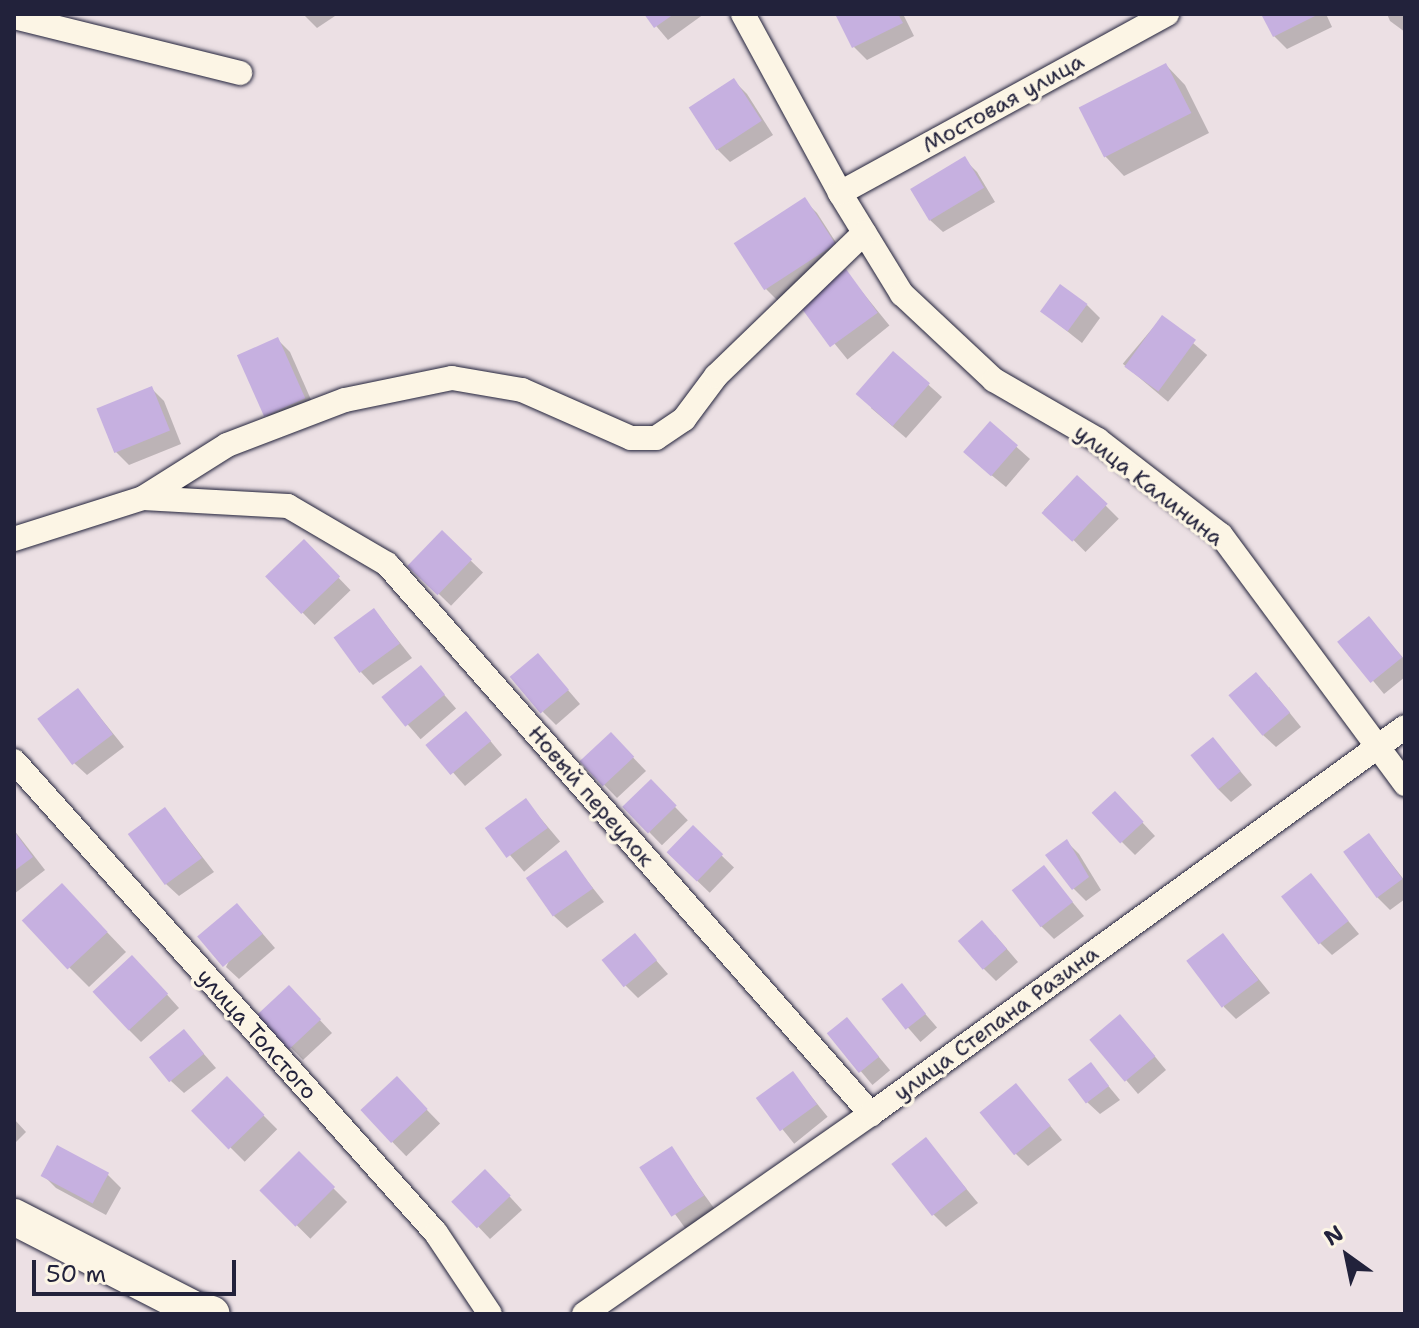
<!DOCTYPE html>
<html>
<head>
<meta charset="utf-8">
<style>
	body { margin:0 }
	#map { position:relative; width:1419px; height:1328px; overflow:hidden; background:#ece0e4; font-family:"Shantell Sans",sans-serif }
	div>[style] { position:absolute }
	.shadow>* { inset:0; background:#0003; transform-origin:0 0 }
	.building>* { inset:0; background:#c6b0e0; transform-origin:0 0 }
	.roads { filter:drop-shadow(0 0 2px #22223b) drop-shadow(0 0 2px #22223b) }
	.street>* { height:24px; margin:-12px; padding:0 12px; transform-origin:12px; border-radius:12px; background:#fcf5e5 }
	.secondary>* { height:36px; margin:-18px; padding:0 18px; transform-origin:18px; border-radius:18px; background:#fcf5e5 }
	span { translate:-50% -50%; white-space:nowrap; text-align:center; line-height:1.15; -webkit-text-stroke:7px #fcf5e5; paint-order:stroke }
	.street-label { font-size:22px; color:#22223b }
	.frame { position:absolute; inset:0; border:16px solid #22223b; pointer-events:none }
	.north { position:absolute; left:1307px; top:1216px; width:80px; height:80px; -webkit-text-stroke:6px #fcf5e5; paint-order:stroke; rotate:327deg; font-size:22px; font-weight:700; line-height:32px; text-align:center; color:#22223b }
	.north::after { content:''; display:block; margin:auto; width:28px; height:36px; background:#22223b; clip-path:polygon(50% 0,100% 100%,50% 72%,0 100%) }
	.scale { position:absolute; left:32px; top:1260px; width:204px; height:36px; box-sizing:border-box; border:4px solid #22223b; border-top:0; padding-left:10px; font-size:24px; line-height:28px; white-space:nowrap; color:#22223b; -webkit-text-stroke:6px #fcf5e5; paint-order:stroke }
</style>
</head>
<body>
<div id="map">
	<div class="shadow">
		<i style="clip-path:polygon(303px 14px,338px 14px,317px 28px)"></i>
		<i style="clip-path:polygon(646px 14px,704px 14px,668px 40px)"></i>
		<i style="clip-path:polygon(838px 14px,903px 14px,914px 36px,867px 60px,854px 47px)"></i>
		<i style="clip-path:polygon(1263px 14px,1326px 14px,1332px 27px,1287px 49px,1274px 36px)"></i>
		<i style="clip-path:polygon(1387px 14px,1405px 14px,1405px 32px,1390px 21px)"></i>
		<i style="clip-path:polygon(1166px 65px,1185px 85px,1209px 133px,1124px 176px,1105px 156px)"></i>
		<i style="clip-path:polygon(734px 81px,747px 94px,773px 135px,730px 162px,717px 149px)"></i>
		<i style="clip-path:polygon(964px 159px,977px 172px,995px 202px,943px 232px,930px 220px)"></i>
		<i style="clip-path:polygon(804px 200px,817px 213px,846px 258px,778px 301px,765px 288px)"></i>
		<i style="left:846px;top:272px;width:69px;height:54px;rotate:51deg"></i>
		<i style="clip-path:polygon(1087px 305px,1100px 318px,1082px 343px,1043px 312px)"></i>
		<i style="left:1162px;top:317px;width:59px;height:61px;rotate:40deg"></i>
		<i style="clip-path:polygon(277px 339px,290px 352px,316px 411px,279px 428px,266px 415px)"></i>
		<i style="clip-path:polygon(894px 354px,942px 397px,906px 438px,871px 408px)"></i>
		<i style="clip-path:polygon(151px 388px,164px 401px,181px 444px,129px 465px,116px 452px)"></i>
		<i style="clip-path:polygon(991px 424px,1030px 459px,1006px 487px,979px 465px)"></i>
		<i style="left:1077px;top:477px;width:59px;height:47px;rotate:45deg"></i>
		<i style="left:442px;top:533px;width:57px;height:46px;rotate:44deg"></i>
		<i style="left:304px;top:542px;width:67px;height:50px;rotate:46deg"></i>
		<i style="clip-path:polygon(374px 610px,412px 658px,373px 685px,361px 672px)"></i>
		<i style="clip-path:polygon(1369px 619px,1405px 660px,1405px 677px,1384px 694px,1340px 641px)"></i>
		<i style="left:420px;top:667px;width:55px;height:47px;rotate:49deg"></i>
		<i style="clip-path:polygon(550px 669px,580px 704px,556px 725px,543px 712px)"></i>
		<i style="clip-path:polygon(1269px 687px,1301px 727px,1276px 747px,1263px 735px)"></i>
		<i style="clip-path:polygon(78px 690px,124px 747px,87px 775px,74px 763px)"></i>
		<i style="clip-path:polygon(478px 726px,502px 755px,465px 786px,428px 744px)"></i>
		<i style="clip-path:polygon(1213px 739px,1252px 785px,1231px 802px,1218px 789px)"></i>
		<i style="clip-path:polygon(623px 747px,646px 771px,617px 798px,581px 761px)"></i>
		<i style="left:651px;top:782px;width:53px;height:36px;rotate:46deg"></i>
		<i style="left:526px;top:801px;width:53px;height:47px;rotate:50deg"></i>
		<i style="clip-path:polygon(1127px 806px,1155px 836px,1135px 855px,1122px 842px)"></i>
		<i style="clip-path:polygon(165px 809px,214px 872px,179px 896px,166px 884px)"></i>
		<i style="left:693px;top:828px;width:57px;height:35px;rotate:44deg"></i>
		<i style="clip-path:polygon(14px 830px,45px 870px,14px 894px)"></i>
		<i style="clip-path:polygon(1369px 835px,1405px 881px,1405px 899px,1390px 910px,1377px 897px)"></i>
		<i style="clip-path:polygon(1067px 842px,1079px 854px,1101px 890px,1086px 901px,1073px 888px)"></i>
		<i style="clip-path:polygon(565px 853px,604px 902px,567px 928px,554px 916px)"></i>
		<i style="clip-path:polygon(1044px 868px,1084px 916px,1054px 939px,1041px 926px)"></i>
		<i style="clip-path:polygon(1311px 876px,1359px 934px,1332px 955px,1320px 943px)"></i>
		<i style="clip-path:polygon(82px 906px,126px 952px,89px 987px,69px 967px)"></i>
		<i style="clip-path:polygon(249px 918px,275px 948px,239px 979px,226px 967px)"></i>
		<i style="clip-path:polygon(995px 935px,1018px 962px,996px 981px,983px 968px)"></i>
		<i style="clip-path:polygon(1223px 935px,1270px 993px,1236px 1019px,1224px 1007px)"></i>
		<i style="clip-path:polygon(635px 936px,668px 974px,638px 998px,625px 985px)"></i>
		<i style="clip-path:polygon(145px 970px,179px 1008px,141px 1042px,128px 1029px)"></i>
		<i style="left:901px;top:986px;width:55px;height:22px;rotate:49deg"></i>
		<i style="clip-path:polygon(302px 1001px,332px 1033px,303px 1060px,260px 1016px)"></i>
		<i style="left:847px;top:1019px;width:67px;height:23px;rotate:50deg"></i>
		<i style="clip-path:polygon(1133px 1030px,1166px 1070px,1138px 1094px,1092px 1040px)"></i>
		<i style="clip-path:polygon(184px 1031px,216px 1068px,184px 1093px,171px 1081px)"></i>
		<i style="clip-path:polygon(1091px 1065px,1120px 1100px,1100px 1114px,1087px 1102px)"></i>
		<i style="left:793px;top:1074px;width:55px;height:43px;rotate:51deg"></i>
		<i style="left:227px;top:1079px;width:71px;height:46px;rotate:45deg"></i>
		<i style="left:397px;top:1079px;width:62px;height:47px;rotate:46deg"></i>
		<i style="clip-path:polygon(1028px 1099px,1062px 1140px,1028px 1166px,1015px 1153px)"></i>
		<i style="clip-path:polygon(14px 1119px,26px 1132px,14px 1144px)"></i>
		<i style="clip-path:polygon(926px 1140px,978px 1203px,946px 1227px,933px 1214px)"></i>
		<i style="clip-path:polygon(58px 1148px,108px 1175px,121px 1188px,106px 1215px,56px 1188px,43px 1175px)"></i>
		<i style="left:671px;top:1149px;width:74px;height:35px;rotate:54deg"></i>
		<i style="left:299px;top:1154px;width:68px;height:52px;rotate:45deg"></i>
		<i style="clip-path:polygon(498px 1184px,522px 1210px,490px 1239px,454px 1201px)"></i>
	</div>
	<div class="building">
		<i style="clip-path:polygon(644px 14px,674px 14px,654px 28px)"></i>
		<i style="clip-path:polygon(835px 14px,898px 14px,903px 23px,852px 48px)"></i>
		<i style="clip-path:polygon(1261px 14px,1319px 14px,1273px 37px)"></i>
		<i style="left:1166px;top:63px;width:56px;height:98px;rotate:63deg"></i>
		<i style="left:734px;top:78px;width:51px;height:54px;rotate:57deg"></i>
		<i style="left:965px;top:156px;width:37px;height:64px;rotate:59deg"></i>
		<i style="left:805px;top:197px;width:56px;height:85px;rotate:57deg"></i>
		<i style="left:846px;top:269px;width:54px;height:59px;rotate:54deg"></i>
		<i style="left:1060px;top:284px;width:34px;height:34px;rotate:36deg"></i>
		<i style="left:1162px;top:315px;width:42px;height:64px;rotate:36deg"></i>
		<i style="left:278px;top:337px;width:67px;height:45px;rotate:66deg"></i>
		<i style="left:893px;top:351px;width:49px;height:57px;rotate:41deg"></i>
		<i style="left:152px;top:386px;width:48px;height:60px;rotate:68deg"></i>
		<i style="left:990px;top:421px;width:37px;height:41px;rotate:41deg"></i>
		<i style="left:1077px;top:475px;width:42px;height:52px;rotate:43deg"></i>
		<i style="left:442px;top:530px;width:42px;height:50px;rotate:44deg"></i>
		<i style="left:304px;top:539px;width:52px;height:54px;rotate:46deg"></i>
		<i style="left:374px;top:608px;width:44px;height:50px;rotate:54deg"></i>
		<i style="left:1369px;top:616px;width:53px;height:41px;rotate:51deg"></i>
		<i style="left:538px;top:653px;width:48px;height:37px;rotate:50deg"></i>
		<i style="left:421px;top:665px;width:38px;height:51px;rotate:51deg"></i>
		<i style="left:1256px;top:672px;width:53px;height:36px;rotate:50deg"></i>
		<i style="left:78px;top:688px;width:58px;height:51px;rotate:53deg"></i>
		<i style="left:466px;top:711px;width:39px;height:53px;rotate:50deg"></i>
		<i style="left:611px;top:732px;width:34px;height:43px;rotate:47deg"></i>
		<i style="left:1213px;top:737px;width:44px;height:29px;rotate:51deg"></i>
		<i style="left:651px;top:779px;width:37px;height:40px;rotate:46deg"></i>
		<i style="left:1115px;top:791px;width:42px;height:32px;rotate:47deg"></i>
		<i style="left:526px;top:798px;width:37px;height:51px;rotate:54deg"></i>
		<i style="left:165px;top:807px;width:63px;height:46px;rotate:54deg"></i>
		<i style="left:693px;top:825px;width:42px;height:38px;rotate:44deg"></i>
		<i style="clip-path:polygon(14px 831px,33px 857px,14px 871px)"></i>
		<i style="left:1369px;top:833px;width:57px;height:32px;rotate:54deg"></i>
		<i style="clip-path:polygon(1067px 839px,1089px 877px,1072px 890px,1045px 855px)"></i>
		<i style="left:566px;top:850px;width:47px;height:49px;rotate:55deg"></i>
		<i style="left:1044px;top:865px;width:47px;height:41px;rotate:52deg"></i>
		<i style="left:1311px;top:873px;width:61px;height:38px;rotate:52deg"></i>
		<i style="left:62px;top:883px;width:67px;height:55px;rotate:47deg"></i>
		<i style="left:237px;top:903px;width:40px;height:52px;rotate:50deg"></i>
		<i style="left:982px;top:920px;width:38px;height:32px;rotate:49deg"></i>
		<i style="left:635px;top:933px;width:35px;height:43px;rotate:51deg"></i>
		<i style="left:1223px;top:933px;width:59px;height:46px;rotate:53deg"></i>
		<i style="left:132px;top:955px;width:53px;height:54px;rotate:47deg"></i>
		<i style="left:902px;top:983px;width:39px;height:26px;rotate:52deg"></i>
		<i style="left:289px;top:985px;width:47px;height:44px;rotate:47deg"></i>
		<i style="left:1120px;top:1014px;width:55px;height:40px;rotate:50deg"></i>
		<i style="left:847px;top:1017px;width:51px;height:26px;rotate:51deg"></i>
		<i style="left:184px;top:1029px;width:32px;height:45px;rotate:51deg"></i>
		<i style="left:1091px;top:1062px;width:30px;height:29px;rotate:53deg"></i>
		<i style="left:793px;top:1071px;width:41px;height:46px;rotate:54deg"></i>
		<i style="left:227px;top:1076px;width:54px;height:50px;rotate:46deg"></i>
		<i style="left:397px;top:1076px;width:45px;height:50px;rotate:47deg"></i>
		<i style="left:1016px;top:1083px;width:55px;height:47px;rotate:51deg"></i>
		<i style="left:926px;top:1137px;width:66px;height:44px;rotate:52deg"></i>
		<i style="left:57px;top:1145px;width:59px;height:35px;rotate:28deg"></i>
		<i style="left:672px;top:1146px;width:59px;height:39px;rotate:57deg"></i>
		<i style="left:299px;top:1151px;width:51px;height:56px;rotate:45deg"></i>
		<i style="left:485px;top:1169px;width:37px;height:47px;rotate:46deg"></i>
	</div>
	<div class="roads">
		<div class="street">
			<i style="left:743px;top:14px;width:204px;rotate:61.5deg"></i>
			<i style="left:840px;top:193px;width:119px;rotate:58.5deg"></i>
			<i style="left:902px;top:294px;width:126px;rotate:43.1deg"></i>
			<i style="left:994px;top:380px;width:120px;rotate:30deg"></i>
			<i style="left:1098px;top:440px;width:155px;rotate:37.7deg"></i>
			<i style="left:1221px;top:535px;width:310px;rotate:53.5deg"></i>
			<i style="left:14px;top:17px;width:233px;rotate:13.9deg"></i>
			<i style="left:840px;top:193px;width:373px;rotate:-28.7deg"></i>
			<i style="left:143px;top:498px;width:99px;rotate:-32.2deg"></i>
			<i style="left:227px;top:445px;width:126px;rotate:-20.9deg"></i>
			<i style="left:345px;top:400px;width:109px;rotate:-11.6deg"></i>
			<i style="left:452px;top:378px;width:71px;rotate:9.7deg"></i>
			<i style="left:522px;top:390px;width:119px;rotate:23.8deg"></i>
			<i style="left:631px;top:438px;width:25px"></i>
			<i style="left:656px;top:438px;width:34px;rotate:-34deg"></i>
			<i style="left:684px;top:419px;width:54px;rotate:-53.3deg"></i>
			<i style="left:716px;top:376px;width:206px;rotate:-44deg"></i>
			<i style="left:14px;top:539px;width:135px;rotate:-17.6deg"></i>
			<i style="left:143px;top:498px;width:145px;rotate:3.2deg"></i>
			<i style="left:288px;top:506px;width:115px;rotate:30.4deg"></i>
			<i style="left:387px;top:564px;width:733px;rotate:48.65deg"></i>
			<i style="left:14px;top:761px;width:633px;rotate:48.2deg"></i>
			<i style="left:436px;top:1233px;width:97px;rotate:56.3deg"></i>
			<i style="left:584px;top:1314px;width:350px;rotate:-34.9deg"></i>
			<i style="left:871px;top:1114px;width:659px;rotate:-35.93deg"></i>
		</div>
		<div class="secondary">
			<i style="left:14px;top:1217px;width:204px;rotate:27.1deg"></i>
			<i style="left:196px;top:1310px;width:16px;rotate:14deg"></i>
		</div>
	</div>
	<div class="street-label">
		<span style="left:1003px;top:103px;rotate:-29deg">Мостовая улица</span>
		<span style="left:1149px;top:485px;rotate:38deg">улица Калинина</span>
		<span style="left:591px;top:796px;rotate:49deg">Новый переулок</span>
		<span style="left:996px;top:1023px;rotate:-36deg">улица Степана Разина</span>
		<span style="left:257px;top:1034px;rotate:48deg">улица Толстого</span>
	</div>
	<div class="frame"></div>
	<div class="north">N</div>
	<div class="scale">50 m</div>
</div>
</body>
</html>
